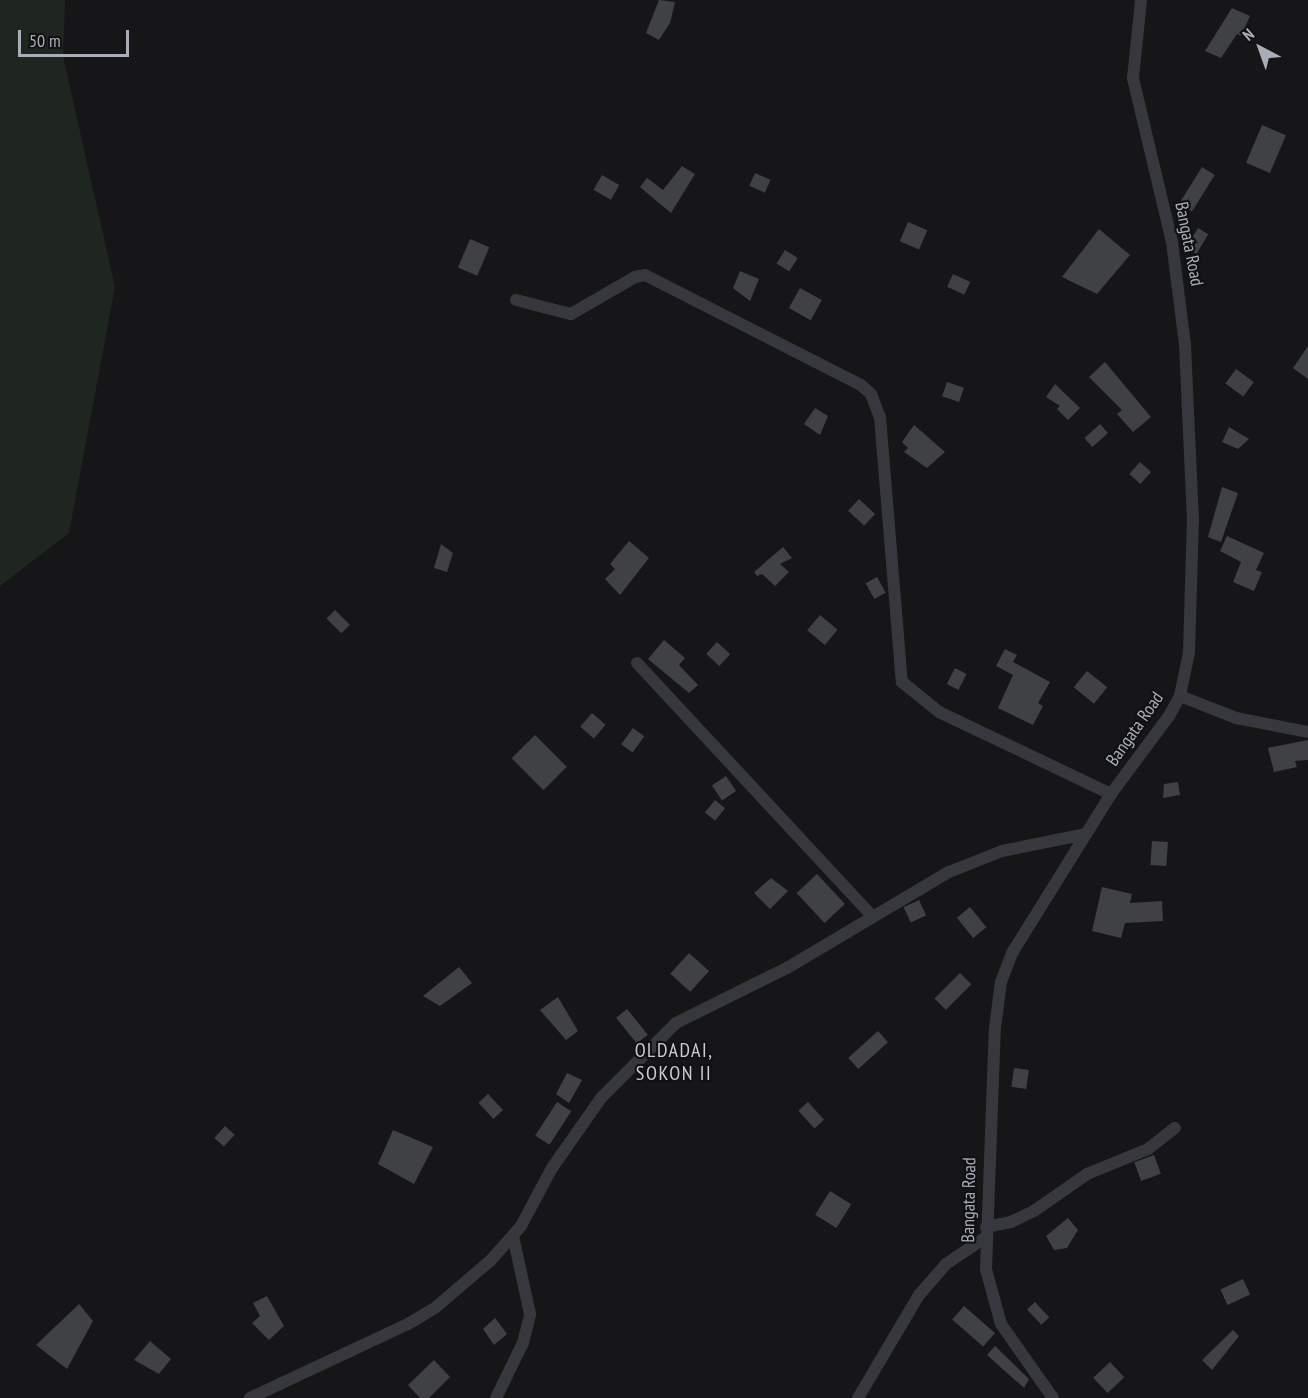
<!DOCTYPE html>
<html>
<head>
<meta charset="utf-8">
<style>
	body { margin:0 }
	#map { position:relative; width:1308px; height:1398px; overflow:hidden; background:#161618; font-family:"PT Sans Narrow",sans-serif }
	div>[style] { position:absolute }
	.green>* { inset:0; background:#1e261f }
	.building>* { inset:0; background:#404145; transform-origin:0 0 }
	.minor>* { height:12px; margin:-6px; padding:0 6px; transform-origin:6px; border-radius:6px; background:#37383d }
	span { translate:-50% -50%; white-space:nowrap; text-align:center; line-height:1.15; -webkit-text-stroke:4.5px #111113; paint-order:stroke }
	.street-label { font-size:18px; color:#a8adb8 }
	.neighbourhood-label { font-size:20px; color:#c9ccd4; letter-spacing:1.5px }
	.north { position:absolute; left:1230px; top:18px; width:60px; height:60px; -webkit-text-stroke:4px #111113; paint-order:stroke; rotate:319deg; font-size:16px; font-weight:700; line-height:24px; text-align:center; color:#a8adb8 }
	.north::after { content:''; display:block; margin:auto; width:21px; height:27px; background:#a8adb8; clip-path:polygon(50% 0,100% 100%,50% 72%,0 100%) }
	.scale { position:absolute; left:18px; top:30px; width:111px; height:27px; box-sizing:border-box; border:3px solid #a8adb8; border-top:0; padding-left:8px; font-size:18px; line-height:21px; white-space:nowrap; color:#a8adb8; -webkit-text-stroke:4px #111113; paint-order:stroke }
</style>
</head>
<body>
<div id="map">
	<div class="green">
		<i style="clip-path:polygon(0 0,65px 0,63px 56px,115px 287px,69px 533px,0 586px)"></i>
	</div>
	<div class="building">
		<i style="clip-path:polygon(659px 0,675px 2px,670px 23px,659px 40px,646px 33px)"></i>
		<i style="clip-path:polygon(1232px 8px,1250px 16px,1241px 36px,1237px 34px,1221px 58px,1205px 51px)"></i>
		<i style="left:1262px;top:125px;width:26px;height:41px;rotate:23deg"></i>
		<i style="clip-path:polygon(682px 166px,695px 174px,671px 213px,640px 187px,647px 178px,663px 190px)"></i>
		<i style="left:1202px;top:167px;width:15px;height:43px;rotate:32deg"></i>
		<i style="left:755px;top:173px;width:17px;height:14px;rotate:24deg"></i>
		<i style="left:602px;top:175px;width:20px;height:17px;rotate:30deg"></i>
		<i style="left:908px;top:222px;width:21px;height:21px;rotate:23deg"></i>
		<i style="left:1198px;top:228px;width:12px;height:23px;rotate:31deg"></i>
		<i style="clip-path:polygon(1099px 229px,1130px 255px,1097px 294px,1062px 277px)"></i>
		<i style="left:470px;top:239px;width:21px;height:31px;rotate:23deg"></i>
		<i style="left:785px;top:250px;width:15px;height:16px;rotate:32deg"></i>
		<i style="clip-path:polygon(740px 271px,759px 279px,750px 301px,733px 288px)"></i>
		<i style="left:953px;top:274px;width:19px;height:14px;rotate:25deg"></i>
		<i style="left:800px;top:288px;width:25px;height:23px;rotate:29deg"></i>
		<i style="clip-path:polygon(1308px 346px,1308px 379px,1293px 368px)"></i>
		<i style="clip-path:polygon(1105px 362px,1151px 417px,1133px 432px,1117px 414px,1122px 410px,1089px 377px)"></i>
		<i style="left:1236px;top:369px;width:22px;height:18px;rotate:36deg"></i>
		<i style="left:947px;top:382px;width:18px;height:15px;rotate:19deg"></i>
		<i style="clip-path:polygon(1055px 384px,1080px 408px,1068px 420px,1057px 409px,1060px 406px,1046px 397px)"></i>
		<i style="clip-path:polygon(815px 408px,828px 416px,820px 435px,804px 424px)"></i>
		<i style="left:1100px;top:424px;width:12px;height:21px;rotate:48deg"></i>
		<i style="clip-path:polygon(914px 425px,945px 452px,927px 468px,904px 452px,908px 448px,902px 442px)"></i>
		<i style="clip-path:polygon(1229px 427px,1249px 439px,1238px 449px,1222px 442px)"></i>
		<i style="left:1140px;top:462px;width:15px;height:16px;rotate:42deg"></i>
		<i style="clip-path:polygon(1222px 487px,1238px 493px,1221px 542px,1208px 537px)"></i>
		<i style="left:859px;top:499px;width:22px;height:16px;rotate:43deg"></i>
		<i style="clip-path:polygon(1227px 536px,1264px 553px,1256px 570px,1262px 572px,1254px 591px,1233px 582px,1241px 562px,1220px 551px)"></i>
		<i style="clip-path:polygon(629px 541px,649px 558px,620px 595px,605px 579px,615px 569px,610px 564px)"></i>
		<i style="clip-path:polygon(441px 544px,453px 553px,447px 572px,434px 568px)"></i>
		<i style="clip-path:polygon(783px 547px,792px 558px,780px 564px,789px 572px,775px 586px,762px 574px,757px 576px,754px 572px)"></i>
		<i style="left:877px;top:577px;width:18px;height:13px;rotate:61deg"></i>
		<i style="left:335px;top:610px;width:21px;height:12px;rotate:45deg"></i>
		<i style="left:820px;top:615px;width:23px;height:20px;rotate:40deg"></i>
		<i style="clip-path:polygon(664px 640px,685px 658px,679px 665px,698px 685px,689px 693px,648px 659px)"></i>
		<i style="left:717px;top:642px;width:18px;height:16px;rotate:43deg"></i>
		<i style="clip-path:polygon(1005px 649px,1017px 655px,1013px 662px,1050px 682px,1038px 703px,1043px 706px,1033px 725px,998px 708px,1013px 675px,996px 666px)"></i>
		<i style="left:955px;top:668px;width:13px;height:18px;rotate:27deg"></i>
		<i style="left:1087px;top:671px;width:26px;height:21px;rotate:39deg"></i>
		<i style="left:592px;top:713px;width:18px;height:18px;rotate:41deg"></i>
		<i style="left:633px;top:728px;width:14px;height:20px;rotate:36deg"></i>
		<i style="left:535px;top:735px;width:45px;height:33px;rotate:45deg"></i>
		<i style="clip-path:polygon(1308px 740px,1308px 760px,1295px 761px,1297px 767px,1274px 772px,1268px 748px)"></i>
		<i style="left:726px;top:776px;width:18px;height:17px;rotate:56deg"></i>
		<i style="clip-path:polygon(1178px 782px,1180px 795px,1163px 798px,1164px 784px)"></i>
		<i style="left:715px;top:800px;width:13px;height:16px;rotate:39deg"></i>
		<i style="left:1152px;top:841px;width:16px;height:24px;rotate:4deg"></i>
		<i style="left:817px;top:874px;width:41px;height:28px;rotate:47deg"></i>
		<i style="clip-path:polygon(771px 878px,788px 891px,770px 909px,754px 893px)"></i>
		<i style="clip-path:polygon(1102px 887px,1132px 894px,1130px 903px,1162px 901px,1163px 921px,1125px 923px,1121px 938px,1092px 931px)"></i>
		<i style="left:919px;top:900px;width:17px;height:17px;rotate:65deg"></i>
		<i style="left:970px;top:907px;width:26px;height:17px;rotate:51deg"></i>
		<i style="left:689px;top:953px;width:27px;height:28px;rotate:42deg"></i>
		<i style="clip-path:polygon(459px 967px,472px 983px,440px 1006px,423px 996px)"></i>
		<i style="left:960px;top:973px;width:16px;height:36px;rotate:45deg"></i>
		<i style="clip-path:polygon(558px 997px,578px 1031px,566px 1040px,540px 1010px)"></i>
		<i style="left:627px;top:1009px;width:33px;height:14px;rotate:51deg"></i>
		<i style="left:878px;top:1031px;width:15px;height:40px;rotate:48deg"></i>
		<i style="left:1014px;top:1068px;width:15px;height:19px;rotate:8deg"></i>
		<i style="clip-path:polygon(567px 1073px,582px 1080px,569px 1103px,556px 1094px)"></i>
		<i style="left:488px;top:1094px;width:22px;height:13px;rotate:47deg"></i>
		<i style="left:557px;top:1102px;width:17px;height:40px;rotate:33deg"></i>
		<i style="left:808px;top:1102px;width:24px;height:13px;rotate:48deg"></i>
		<i style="left:225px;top:1126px;width:13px;height:16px;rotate:42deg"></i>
		<i style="clip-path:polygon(393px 1130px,433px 1147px,414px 1184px,378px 1164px)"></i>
		<i style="left:1154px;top:1155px;width:20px;height:21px;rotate:70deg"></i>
		<i style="left:830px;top:1191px;width:25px;height:28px;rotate:32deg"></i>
		<i style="clip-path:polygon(1068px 1218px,1078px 1230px,1067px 1248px,1054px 1250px,1046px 1236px)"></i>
		<i style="left:1243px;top:1279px;width:17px;height:25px;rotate:65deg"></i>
		<i style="clip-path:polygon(267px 1296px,284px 1326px,269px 1340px,252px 1323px,260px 1316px,253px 1303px)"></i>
		<i style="left:1035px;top:1302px;width:21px;height:11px;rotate:47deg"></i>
		<i style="clip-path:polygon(79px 1304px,93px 1321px,67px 1369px,36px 1345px)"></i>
		<i style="left:964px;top:1306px;width:41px;height:18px;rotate:41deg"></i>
		<i style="clip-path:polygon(495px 1318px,507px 1334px,494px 1345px,483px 1329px)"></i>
		<i style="clip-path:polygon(1233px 1330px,1239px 1336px,1212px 1370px,1202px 1360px)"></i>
		<i style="clip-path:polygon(150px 1341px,171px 1359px,159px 1374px,134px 1360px)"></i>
		<i style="clip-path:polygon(995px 1346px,1029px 1379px,1024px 1388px,987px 1355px)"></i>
		<i style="clip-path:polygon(434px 1360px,450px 1377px,429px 1398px,420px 1398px,408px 1385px)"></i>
		<i style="left:1110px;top:1362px;width:21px;height:23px;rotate:47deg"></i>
	</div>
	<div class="minor">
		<i style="left:516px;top:300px;width:57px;rotate:14.3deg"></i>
		<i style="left:571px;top:314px;width:74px;rotate:-30deg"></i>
		<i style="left:635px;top:277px;width:10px;rotate:-11deg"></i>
		<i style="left:645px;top:275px;width:242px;rotate:27deg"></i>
		<i style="left:861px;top:385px;width:13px;rotate:42deg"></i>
		<i style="left:871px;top:394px;width:25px;rotate:69deg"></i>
		<i style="left:880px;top:417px;width:266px;rotate:85.3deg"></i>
		<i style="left:902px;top:682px;width:48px;rotate:39deg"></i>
		<i style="left:939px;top:712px;width:191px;rotate:25.5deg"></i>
		<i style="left:637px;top:663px;width:345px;rotate:47.1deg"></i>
		<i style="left:1180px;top:696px;width:60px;rotate:21.4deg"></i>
		<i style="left:1236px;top:718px;width:73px;rotate:11deg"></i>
		<i style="left:986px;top:1227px;width:25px;rotate:-11deg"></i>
		<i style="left:1011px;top:1222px;width:25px;rotate:-26deg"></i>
		<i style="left:1034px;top:1211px;width:65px;rotate:-34.9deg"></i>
		<i style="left:1087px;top:1174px;width:66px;rotate:-22.3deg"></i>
		<i style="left:1148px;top:1149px;width:34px;rotate:-38deg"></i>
		<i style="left:250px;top:1398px;width:174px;rotate:-25.1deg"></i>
		<i style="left:408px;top:1324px;width:31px;rotate:-31deg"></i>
		<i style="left:435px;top:1308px;width:74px;rotate:-40.6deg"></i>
		<i style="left:491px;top:1260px;width:45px;rotate:-48.6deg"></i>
		<i style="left:521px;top:1226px;width:66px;rotate:-61.9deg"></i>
		<i style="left:552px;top:1168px;width:85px;rotate:-55deg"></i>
		<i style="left:601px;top:1098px;width:106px;rotate:-45deg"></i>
		<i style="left:676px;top:1023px;width:124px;rotate:-26.4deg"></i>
		<i style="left:787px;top:968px;width:188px;rotate:-30.7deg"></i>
		<i style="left:949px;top:872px;width:57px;rotate:-21.6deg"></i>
		<i style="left:1002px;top:851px;width:86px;rotate:-11.4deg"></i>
		<i style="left:496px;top:1398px;width:61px;rotate:-63.9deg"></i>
		<i style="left:523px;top:1343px;width:30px;rotate:-76deg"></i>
		<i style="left:530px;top:1314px;width:80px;rotate:-102.3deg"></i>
		<i style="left:858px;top:1398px;width:120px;rotate:-59.4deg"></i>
		<i style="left:919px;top:1295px;width:41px;rotate:-48.9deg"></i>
		<i style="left:946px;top:1264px;width:48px;rotate:-34deg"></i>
		<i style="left:1053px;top:1398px;width:90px;rotate:-125.1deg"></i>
		<i style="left:1001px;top:1324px;width:57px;rotate:-105.3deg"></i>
		<i style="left:986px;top:1269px;width:241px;rotate:-87.9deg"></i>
		<i style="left:995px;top:1028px;width:46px;rotate:-82.6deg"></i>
		<i style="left:1001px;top:982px;width:31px;rotate:-69deg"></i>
		<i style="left:1012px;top:953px;width:187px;rotate:-58.1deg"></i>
		<i style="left:1111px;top:794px;width:97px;rotate:-53.4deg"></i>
		<i style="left:1169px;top:716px;width:23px;rotate:-61deg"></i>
		<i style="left:1180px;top:696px;width:45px;rotate:-78.4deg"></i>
		<i style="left:1189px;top:652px;width:131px;rotate:-88.3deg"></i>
		<i style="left:1193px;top:521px;width:176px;rotate:-92.6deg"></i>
		<i style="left:1185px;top:345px;width:104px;rotate:-97.2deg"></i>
		<i style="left:1172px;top:242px;width:169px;rotate:-103.4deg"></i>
		<i style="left:1133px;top:78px;width:78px;rotate:-84.1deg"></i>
	</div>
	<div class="street-label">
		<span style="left:1189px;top:244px;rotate:79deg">Bangata Road</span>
		<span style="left:1135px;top:729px;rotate:-55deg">Bangata Road</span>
		<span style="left:969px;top:1200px;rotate:-89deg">Bangata Road</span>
	</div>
	<div class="neighbourhood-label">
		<span style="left:674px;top:1062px">OLDADAI,<br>SOKON II</span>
	</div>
	<div class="north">N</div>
	<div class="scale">50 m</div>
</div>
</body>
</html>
